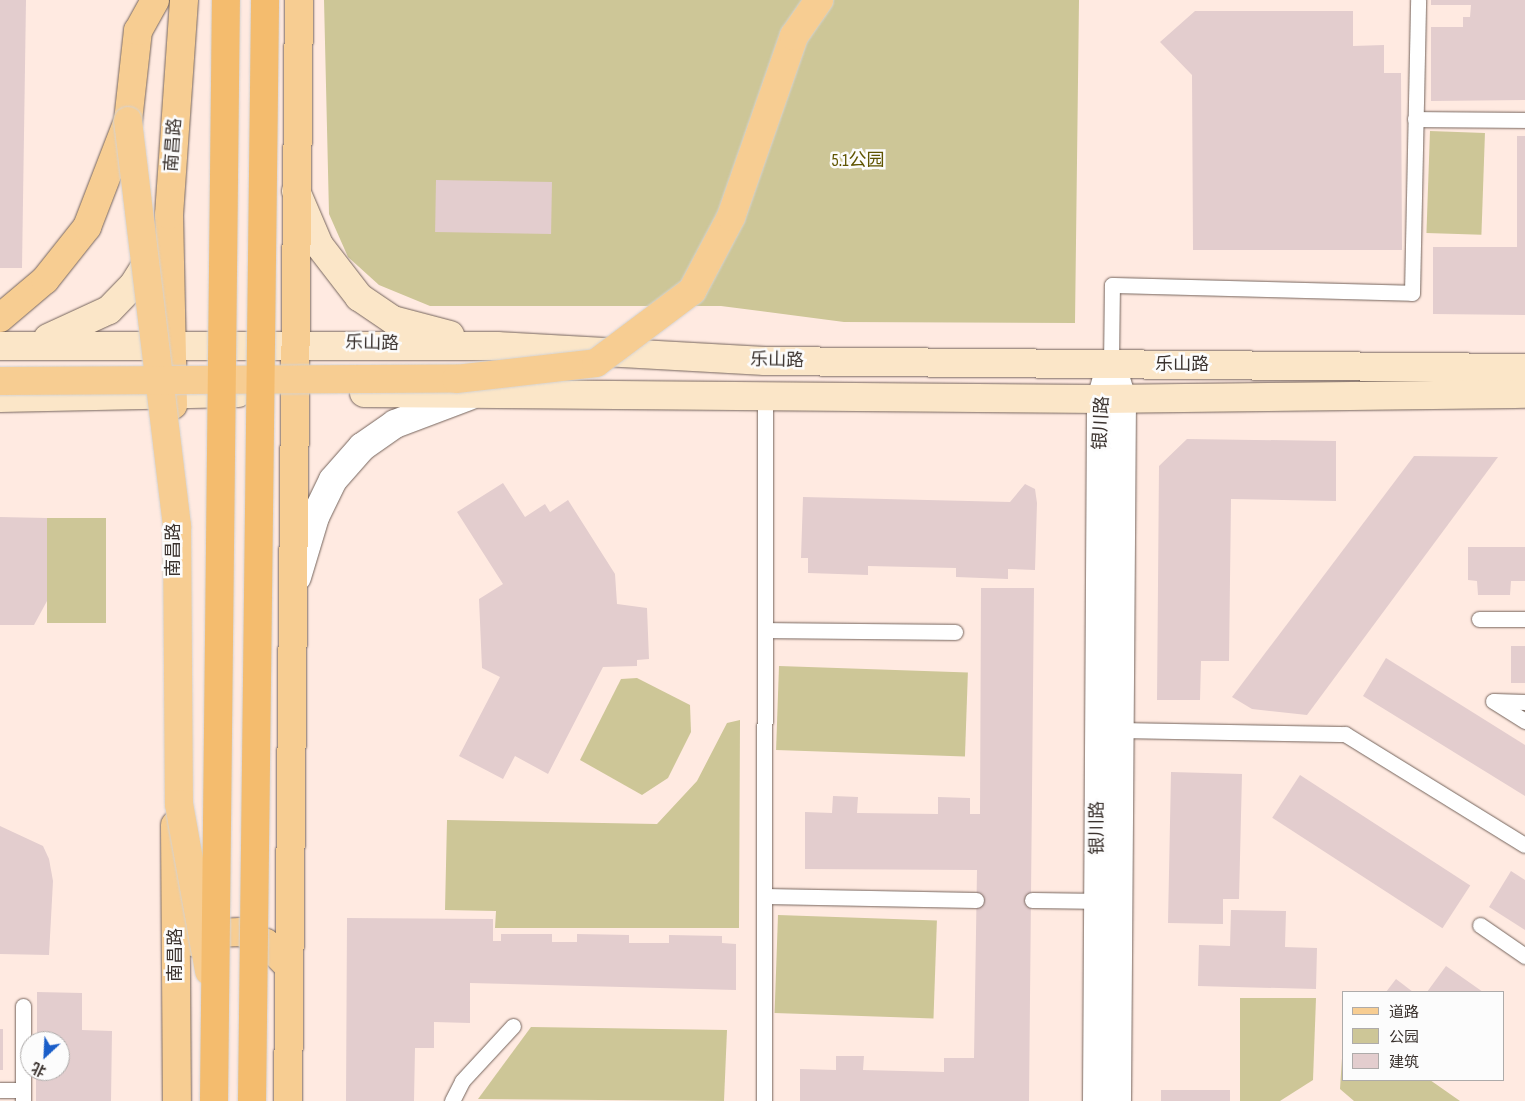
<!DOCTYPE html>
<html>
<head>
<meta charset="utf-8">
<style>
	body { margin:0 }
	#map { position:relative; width:1525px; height:1101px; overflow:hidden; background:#ffeae1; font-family:"Sofia Sans Condensed","Noto Sans SC",sans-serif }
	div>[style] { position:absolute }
	.green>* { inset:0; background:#cdc697; transform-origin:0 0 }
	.building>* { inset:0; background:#e3cdce; transform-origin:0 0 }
	.roads { filter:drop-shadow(0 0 1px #75645c) drop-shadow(0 0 1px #75645c) }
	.service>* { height:15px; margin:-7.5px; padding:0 7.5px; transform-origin:7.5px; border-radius:7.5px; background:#fff }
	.minor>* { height:28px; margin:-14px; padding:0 14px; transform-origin:14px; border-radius:14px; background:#fff }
	.tertiary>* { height:28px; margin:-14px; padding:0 14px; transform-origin:14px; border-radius:14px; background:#fff }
	.secondary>* { height:28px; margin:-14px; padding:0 14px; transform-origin:14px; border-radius:14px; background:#fbe6c8 }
	.primary>* { height:28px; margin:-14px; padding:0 14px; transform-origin:14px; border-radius:14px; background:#f7cd92 }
	.bridges { filter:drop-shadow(0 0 1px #d4d2d1) drop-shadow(0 0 1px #d4d2d1) }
	.primary-bridge>* { height:28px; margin:-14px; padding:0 14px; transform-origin:14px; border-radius:14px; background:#f7cd92 }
	.trunk-bridge>* { height:28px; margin:-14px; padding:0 14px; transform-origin:14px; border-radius:14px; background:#f4bc6e }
	span { translate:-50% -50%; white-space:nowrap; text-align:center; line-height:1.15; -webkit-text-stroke:5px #fcfcfc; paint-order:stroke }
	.street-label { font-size:18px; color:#3a322e }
	.park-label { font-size:18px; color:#5f5401 }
	.legend { position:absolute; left:1342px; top:991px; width:162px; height:90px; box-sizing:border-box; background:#fcfcfc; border:1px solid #aeabaa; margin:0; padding:6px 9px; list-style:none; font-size:15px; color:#3a322e }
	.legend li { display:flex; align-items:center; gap:10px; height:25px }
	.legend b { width:25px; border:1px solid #aeabaa }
	.north { position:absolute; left:20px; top:1031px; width:50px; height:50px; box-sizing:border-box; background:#fcfcfc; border:1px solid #aeabaa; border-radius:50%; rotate:205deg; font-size:14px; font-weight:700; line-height:20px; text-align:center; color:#3a322e }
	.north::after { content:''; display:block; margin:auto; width:18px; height:22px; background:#1a5ec9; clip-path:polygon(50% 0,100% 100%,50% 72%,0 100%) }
</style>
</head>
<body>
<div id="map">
	<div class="green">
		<i style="clip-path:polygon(324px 0,1079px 0,1075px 323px,844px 322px,721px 306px,430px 306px,379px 285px,348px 257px,329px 214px)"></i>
		<i style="left:1430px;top:131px;width:55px;height:102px;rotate:2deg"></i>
		<i style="left:47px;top:518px;width:59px;height:105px"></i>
		<i style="left:779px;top:666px;width:189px;height:84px;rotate:2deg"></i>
		<i style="clip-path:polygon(637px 678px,690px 705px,691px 732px,668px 778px,642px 795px,580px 760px,621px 679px)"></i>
		<i style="clip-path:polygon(740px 720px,739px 928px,495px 928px,496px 911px,445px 910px,447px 820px,657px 824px,697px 781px,727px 723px)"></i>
		<i style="left:778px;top:915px;width:159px;height:98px;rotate:2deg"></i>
		<i style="clip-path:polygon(1240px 998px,1316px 998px,1313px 1080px,1280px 1101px,1240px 1101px)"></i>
		<i style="clip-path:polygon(531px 1027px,727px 1030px,724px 1101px,478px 1099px)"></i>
		<i style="clip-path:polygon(1344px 1027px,1344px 1080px,1430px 1080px,1460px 1101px,1354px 1101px,1340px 1089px)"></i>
	</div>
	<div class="building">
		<i style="clip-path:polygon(0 0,26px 0,22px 268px,0 268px)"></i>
		<i style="clip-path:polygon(1431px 0,1525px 0,1525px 100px,1431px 101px,1431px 27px,1463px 27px,1463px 17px,1470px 17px,1471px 5px,1431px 5px)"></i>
		<i style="clip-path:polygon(1195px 11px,1353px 11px,1353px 46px,1384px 45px,1384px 73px,1401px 73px,1402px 250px,1193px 250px,1192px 75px,1160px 42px)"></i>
		<i style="clip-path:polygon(1517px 136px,1525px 136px,1525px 315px,1433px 314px,1433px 247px,1517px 247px)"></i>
		<i style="left:436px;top:180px;width:116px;height:52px;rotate:1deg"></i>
		<i style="clip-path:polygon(1187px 439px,1336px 441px,1336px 501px,1231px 499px,1229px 661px,1201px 661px,1200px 700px,1157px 700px,1159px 466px)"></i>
		<i style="clip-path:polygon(1414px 456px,1498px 457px,1307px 715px,1252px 709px,1232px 697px)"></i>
		<i style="clip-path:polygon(503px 483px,525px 517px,545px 504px,550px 512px,568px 500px,615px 574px,617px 604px,647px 608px,649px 659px,637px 660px,637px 666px,603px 667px,548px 774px,515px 756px,503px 779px,459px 756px,500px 677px,482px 668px,479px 599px,503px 584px,457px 512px)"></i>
		<i style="clip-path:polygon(1025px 484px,1035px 489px,1037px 503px,1035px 570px,1008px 569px,1008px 579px,956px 577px,956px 568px,868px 566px,868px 575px,808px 573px,808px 558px,801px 558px,803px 497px,1010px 502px)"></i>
		<i style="clip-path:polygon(0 517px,47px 518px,47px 601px,34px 625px,0 625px)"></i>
		<i style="clip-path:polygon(1468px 547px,1525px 547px,1525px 581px,1511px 581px,1510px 595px,1478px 595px,1477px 581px,1468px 580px)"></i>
		<i style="clip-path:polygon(981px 588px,1034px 588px,1029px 1101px,800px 1101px,800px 1069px,836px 1070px,836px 1056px,864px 1056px,863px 1070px,944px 1072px,944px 1058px,974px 1058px,977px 870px,805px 869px,805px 812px,832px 813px,833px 796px,858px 797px,857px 813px,938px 814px,938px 797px,970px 798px,970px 814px,980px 814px)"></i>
		<i style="left:1511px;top:646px;width:14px;height:37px"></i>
		<i style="clip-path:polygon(1386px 658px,1525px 745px,1525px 796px,1363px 696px)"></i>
		<i style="clip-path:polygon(1171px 772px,1242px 774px,1239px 899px,1223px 899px,1223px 924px,1168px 923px)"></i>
		<i style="left:1300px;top:775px;width:203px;height:51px;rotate:33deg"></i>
		<i style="clip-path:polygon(0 826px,43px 846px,49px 859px,53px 881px,49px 955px,0 954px)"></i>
		<i style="clip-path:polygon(1511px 871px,1525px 880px,1525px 930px,1489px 907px)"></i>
		<i style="clip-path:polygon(1231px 910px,1286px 911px,1285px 947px,1317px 948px,1316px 989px,1198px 986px,1199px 945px,1230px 946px)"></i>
		<i style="clip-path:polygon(347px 918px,493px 919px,493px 941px,501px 941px,501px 934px,552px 934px,552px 942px,577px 942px,577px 934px,629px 935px,629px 943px,669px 943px,669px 935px,722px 936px,722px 943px,736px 944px,736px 990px,470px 983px,470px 1023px,434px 1022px,434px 1048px,415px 1048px,414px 1101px,346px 1101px)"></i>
		<i style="clip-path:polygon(1446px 966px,1483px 992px,1427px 992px)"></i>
		<i style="clip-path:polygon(1396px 979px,1413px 992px,1386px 992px)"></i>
		<i style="clip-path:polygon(37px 992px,82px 993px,82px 1030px,112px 1031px,111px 1101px,36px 1101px,36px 1071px,60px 1071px,60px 1041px,37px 1041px)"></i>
		<i style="left:0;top:1029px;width:3px;height:41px"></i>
		<i style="left:1161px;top:1090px;width:69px;height:11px"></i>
	</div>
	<div class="roads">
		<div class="service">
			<i style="left:1415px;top:119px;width:110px;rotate:0.5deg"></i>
			<i style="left:1111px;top:364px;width:79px;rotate:-89.3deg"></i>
			<i style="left:1112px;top:285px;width:300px;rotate:1.5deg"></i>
			<i style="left:1412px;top:293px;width:293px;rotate:-88.8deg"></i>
			<i style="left:1479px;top:619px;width:46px"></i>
			<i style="left:766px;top:630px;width:189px;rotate:0.6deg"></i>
			<i style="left:1493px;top:701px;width:38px;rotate:32deg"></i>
			<i style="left:1494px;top:701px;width:31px;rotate:2deg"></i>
			<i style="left:1113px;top:730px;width:232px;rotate:1deg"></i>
			<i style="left:1345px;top:734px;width:211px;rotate:31.7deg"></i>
			<i style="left:765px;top:896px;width:211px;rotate:1.1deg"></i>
			<i style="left:1032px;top:900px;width:73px;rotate:0.8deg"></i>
			<i style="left:1480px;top:925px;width:55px;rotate:34.6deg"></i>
			<i style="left:23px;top:1006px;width:95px;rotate:90deg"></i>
			<i style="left:0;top:1090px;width:23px"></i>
			<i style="left:452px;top:1101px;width:22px;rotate:-63deg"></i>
			<i style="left:462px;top:1081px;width:75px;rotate:-47.2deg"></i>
			<i style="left:764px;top:1101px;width:705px;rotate:-89.92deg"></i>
		</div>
		<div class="minor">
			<i style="left:1115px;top:376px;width:24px;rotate:73deg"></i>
			<i style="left:1122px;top:399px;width:702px;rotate:90.41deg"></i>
			<i style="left:1097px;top:1101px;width:702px;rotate:-89.67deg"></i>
			<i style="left:1101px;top:399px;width:36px;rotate:-74deg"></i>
		</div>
		<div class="tertiary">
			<i style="left:297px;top:577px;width:63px;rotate:-73.3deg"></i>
			<i style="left:315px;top:517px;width:41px;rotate:-64.1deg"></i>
			<i style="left:333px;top:480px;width:44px;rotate:-48.7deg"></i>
			<i style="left:362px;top:447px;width:40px;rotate:-34.9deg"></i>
			<i style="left:395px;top:424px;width:79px;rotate:-20.7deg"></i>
		</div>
		<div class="secondary">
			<i style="left:296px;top:191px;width:59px;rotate:66.9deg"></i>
			<i style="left:319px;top:245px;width:66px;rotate:52.4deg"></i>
			<i style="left:359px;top:297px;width:41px;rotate:34.1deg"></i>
			<i style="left:393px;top:320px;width:59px;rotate:14.7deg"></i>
			<i style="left:48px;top:338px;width:67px;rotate:-24.7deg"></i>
			<i style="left:109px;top:310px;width:36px;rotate:-46deg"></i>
			<i style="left:134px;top:284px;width:36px;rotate:-58deg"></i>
			<i style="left:0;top:346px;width:497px"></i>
			<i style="left:497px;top:346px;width:268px;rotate:3.2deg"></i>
			<i style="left:765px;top:361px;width:760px;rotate:0.53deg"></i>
			<i style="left:364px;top:393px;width:737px;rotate:0.47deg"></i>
			<i style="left:1101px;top:399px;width:424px;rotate:-0.7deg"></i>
			<i style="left:0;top:398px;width:238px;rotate:-1.2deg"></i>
		</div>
		<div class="primary">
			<i style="left:0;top:318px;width:59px;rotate:-40.2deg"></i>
			<i style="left:45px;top:280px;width:68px;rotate:-51.6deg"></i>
			<i style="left:87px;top:227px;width:114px;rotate:-68.9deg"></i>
			<i style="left:128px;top:121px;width:91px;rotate:-83.7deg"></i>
			<i style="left:138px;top:31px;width:35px;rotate:-61deg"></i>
			<i style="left:173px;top:405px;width:190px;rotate:-91.2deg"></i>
			<i style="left:169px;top:215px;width:216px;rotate:-86deg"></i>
			<i style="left:175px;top:825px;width:276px;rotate:89.6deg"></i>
			<i style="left:196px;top:943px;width:20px;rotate:-30deg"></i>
			<i style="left:213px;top:933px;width:28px;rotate:-2deg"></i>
			<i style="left:241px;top:932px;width:27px;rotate:24deg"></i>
			<i style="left:266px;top:943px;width:33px;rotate:46deg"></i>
			<i style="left:288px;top:1101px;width:1101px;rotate:-89.43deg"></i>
		</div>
	</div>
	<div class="bridges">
		<div class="primary-bridge">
			<i style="left:128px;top:121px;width:408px;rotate:83.1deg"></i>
			<i style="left:177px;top:526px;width:278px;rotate:89.6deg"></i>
			<i style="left:179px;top:804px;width:170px;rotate:79.8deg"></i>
			<i style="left:0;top:381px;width:456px;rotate:-0.3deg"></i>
			<i style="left:456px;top:379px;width:141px;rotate:-6.5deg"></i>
			<i style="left:596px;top:363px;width:120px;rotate:-36.9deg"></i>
			<i style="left:692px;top:291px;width:84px;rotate:-62.2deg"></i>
			<i style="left:731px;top:217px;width:192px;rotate:-70.8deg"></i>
			<i style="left:794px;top:36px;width:44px;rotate:-55.2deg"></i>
		</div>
		<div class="trunk-bridge">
			<i style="left:214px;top:1101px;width:1101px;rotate:-89.38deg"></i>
			<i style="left:252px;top:1101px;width:1101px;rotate:-89.32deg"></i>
		</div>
	</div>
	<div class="street-label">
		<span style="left:174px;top:145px;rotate:-86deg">南昌路</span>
		<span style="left:372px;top:344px;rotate:1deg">乐山路</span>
		<span style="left:777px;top:361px;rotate:1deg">乐山路</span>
		<span style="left:1182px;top:365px">乐山路</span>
		<span style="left:1102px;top:423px;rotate:-87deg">银川路</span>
		<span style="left:174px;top:550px;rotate:-90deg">南昌路</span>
		<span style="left:1098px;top:828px;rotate:-90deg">银川路</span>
		<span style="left:176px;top:955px;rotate:-90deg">南昌路</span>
	</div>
	<div class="park-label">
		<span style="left:858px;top:161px">5.1公园</span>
	</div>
	<ul class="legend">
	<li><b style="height:6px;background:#f7cd92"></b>道路</li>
	<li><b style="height:14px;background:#cdc697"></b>公园</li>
	<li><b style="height:14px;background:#e3cdce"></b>建筑</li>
	</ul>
	<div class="north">北</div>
</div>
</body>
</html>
